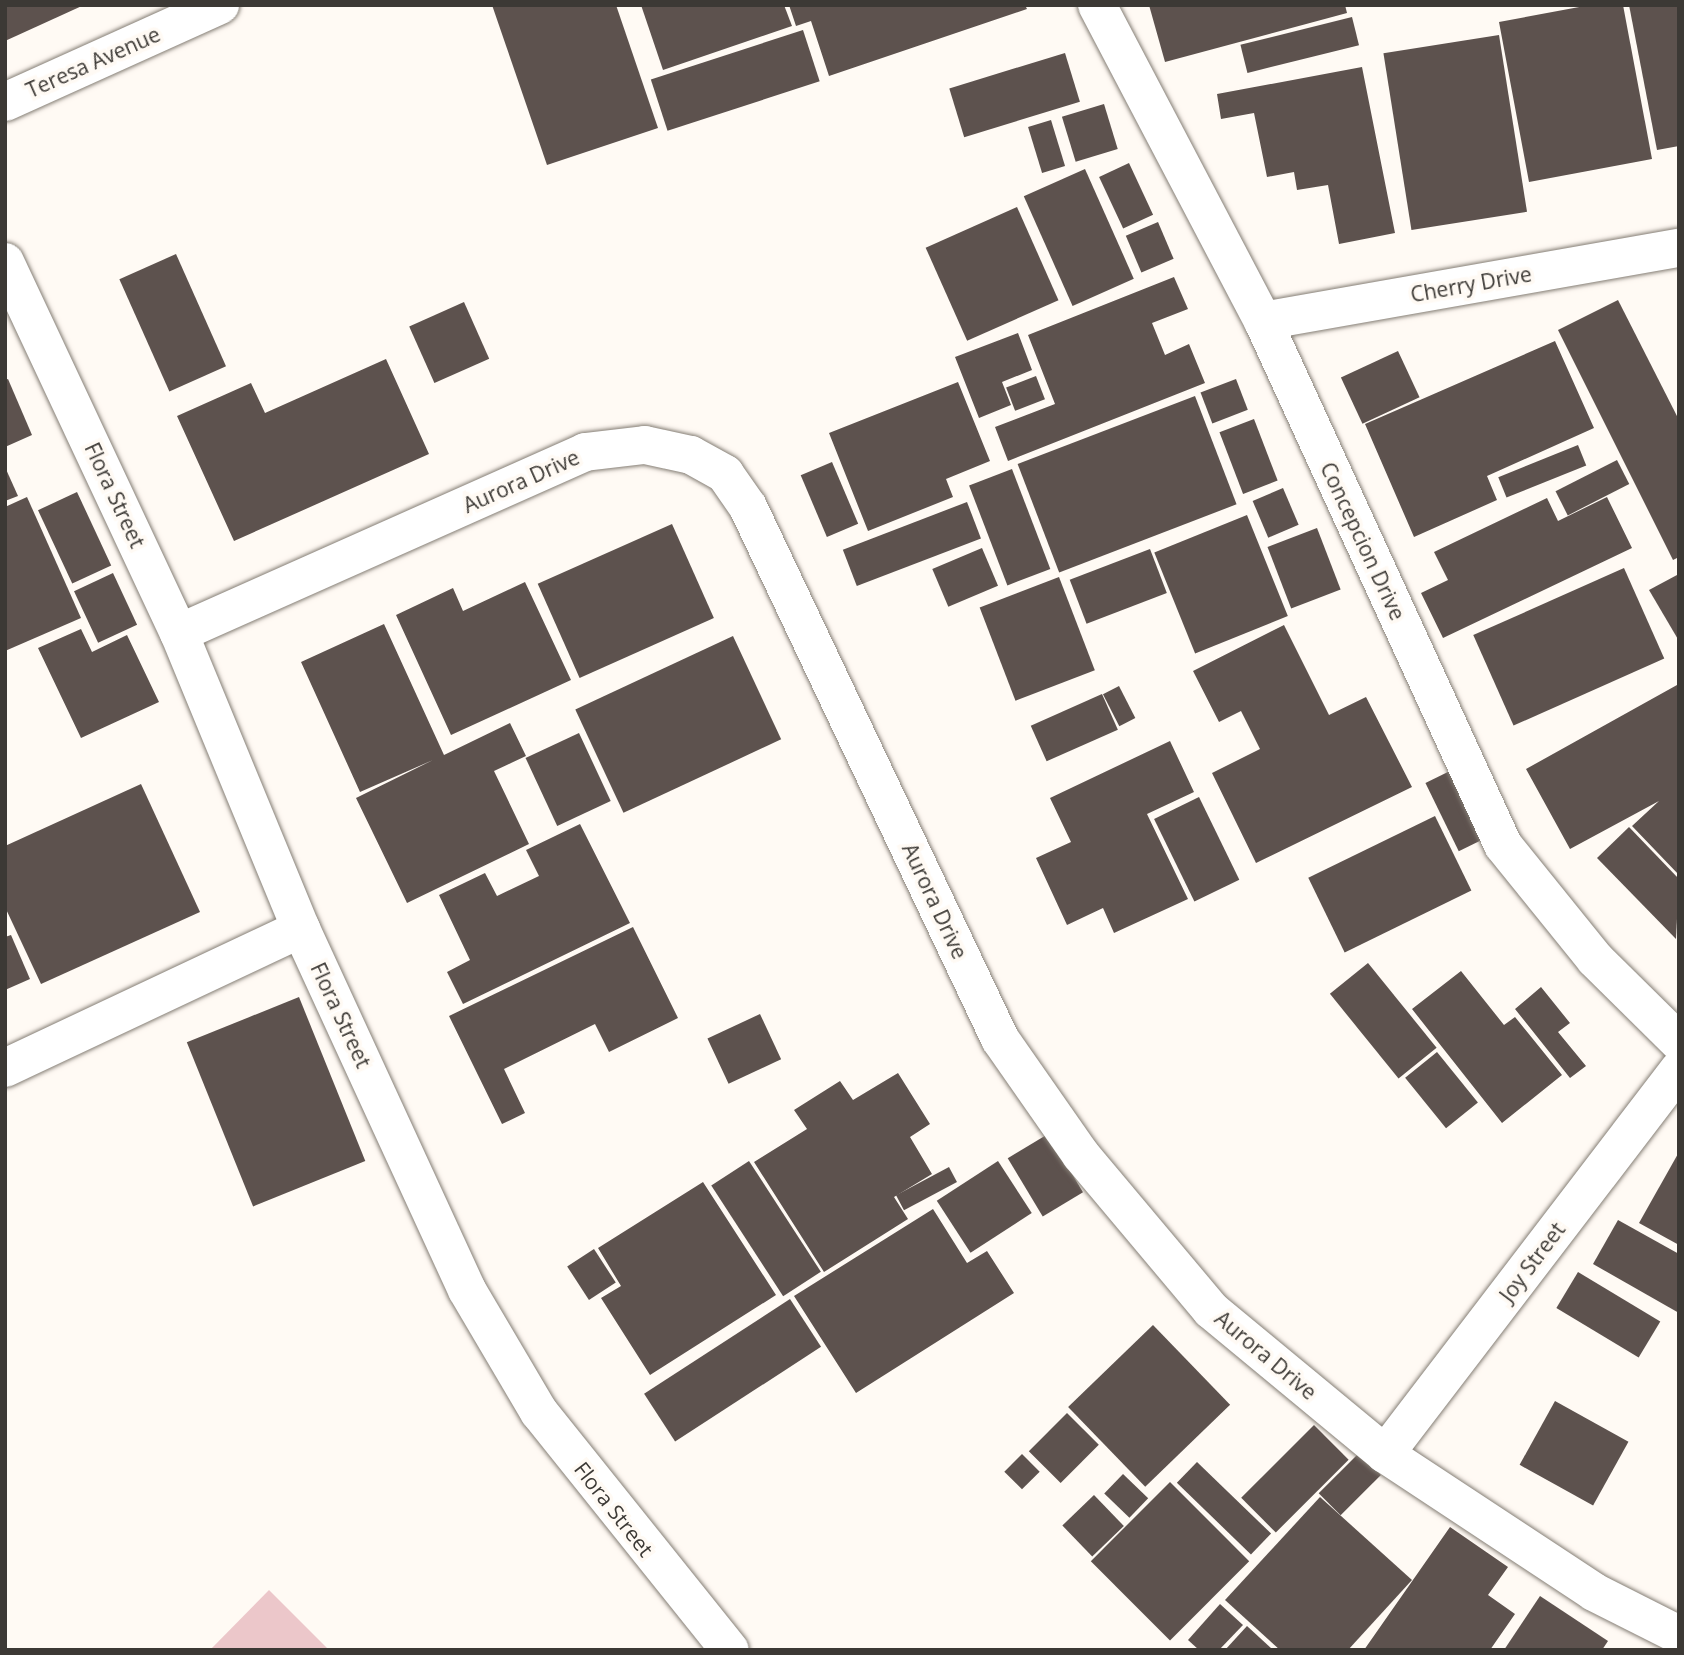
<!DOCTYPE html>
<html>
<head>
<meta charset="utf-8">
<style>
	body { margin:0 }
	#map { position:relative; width:1684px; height:1655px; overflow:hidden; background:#fffaf4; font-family:"Open Sans",sans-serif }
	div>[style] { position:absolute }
	.green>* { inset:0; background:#ecc7ca }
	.building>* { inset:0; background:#5d524e; transform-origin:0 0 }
	.roads { filter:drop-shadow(0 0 2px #857e75) drop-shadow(0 0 2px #857e75) }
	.street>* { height:38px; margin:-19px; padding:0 19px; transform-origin:19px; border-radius:19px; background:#fff }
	span { translate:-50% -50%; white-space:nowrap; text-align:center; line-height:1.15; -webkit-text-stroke:7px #fffaf4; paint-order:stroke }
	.street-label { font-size:21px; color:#3c3935 }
	.frame { position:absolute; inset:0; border:7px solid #3c3935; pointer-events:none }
</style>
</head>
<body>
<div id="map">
	<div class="green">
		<i style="clip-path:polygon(269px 1590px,329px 1650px,210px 1650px)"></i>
	</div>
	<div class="building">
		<i style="clip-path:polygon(5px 5px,84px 5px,5px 41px)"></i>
		<i style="clip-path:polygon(492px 5px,616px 5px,658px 128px,547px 165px)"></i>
		<i style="clip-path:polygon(641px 5px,784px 5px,792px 26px,663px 70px)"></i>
		<i style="clip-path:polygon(789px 5px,1025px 5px,1027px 9px,829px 76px,811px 21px,796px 26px)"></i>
		<i style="clip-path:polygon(1149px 5px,1345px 5px,1347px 13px,1165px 62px)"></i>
		<i style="clip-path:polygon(1590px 5px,1623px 5px,1652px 159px,1529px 182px,1499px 22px)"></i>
		<i style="clip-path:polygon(1629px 5px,1679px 5px,1679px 146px,1657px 150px)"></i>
		<i style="left:1352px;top:17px;width:29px;height:115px;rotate:76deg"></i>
		<i style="left:803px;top:30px;width:54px;height:160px;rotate:72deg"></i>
		<i style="left:1499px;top:35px;width:179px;height:117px;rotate:81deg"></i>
		<i style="left:1065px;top:53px;width:51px;height:121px;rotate:73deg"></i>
		<i style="clip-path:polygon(1362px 67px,1395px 233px,1339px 244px,1328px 185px,1297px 190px,1294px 172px,1267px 177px,1254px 113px,1221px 119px,1217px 94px)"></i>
		<i style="left:1104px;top:104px;width:47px;height:44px;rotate:73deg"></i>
		<i style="left:1051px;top:120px;width:48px;height:24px;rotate:73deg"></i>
		<i style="left:1129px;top:163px;width:57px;height:33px;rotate:65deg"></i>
		<i style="left:1085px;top:169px;width:120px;height:67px;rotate:66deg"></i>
		<i style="left:1017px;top:207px;width:102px;height:100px;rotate:66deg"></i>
		<i style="left:1158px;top:222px;width:40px;height:35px;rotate:67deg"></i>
		<i style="left:176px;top:254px;width:123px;height:62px;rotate:66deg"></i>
		<i style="clip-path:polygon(1174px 277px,1188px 309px,1152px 323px,1165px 355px,1189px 344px,1205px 383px,1008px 461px,995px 427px,1055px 404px,1028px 335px)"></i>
		<i style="clip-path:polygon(1618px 300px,1679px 420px,1679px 557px,1673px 560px,1558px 330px)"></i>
		<i style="left:464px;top:302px;width:62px;height:60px;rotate:66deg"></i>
		<i style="clip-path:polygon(1018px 333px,1032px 370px,1002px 382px,1011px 405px,979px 418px,955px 357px)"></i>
		<i style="clip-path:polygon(1555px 341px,1594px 428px,1487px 476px,1497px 500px,1414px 537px,1365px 424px)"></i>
		<i style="left:1398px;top:351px;width:51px;height:63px;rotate:65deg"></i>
		<i style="clip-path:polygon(386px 359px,429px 454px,234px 541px,177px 416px,251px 383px,265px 413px)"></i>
		<i style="left:1036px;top:376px;width:25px;height:32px;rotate:69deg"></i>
		<i style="clip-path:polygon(8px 379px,32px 435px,5px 447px,5px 380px)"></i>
		<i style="left:1236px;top:379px;width:33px;height:38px;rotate:69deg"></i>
		<i style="clip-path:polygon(958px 382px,990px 461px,946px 479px,953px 497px,868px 531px,829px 433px)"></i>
		<i style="left:1195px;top:396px;width:116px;height:190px;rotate:69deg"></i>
		<i style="left:1254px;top:419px;width:66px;height:37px;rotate:69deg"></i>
		<i style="left:1578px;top:445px;width:22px;height:86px;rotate:68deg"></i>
		<i style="left:1617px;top:460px;width:27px;height:69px;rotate:63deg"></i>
		<i style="left:832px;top:462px;width:67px;height:34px;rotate:67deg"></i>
		<i style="clip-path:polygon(5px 467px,18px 496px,5px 501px)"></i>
		<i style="left:1012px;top:469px;width:107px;height:46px;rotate:69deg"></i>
		<i style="left:1283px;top:488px;width:40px;height:33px;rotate:67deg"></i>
		<i style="left:77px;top:492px;width:81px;height:43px;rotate:65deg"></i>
		<i style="clip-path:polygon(27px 497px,81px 618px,5px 651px,5px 507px)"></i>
		<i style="clip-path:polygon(1607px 497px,1632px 548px,1443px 638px,1421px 593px,1448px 580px,1434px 552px,1547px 498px,1558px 521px)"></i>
		<i style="left:967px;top:502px;width:39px;height:133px;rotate:69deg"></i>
		<i style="left:1247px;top:515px;width:109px;height:100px;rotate:68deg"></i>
		<i style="left:672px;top:524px;width:103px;height:147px;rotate:66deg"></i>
		<i style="left:1317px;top:528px;width:66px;height:53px;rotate:69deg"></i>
		<i style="left:982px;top:548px;width:41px;height:54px;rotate:67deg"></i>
		<i style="left:1150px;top:549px;width:47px;height:86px;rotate:69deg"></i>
		<i style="left:1624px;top:568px;width:99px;height:165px;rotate:66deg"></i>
		<i style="left:113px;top:573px;width:57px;height:43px;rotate:65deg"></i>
		<i style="clip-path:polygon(1677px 575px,1679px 577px,1679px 641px,1649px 590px)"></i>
		<i style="left:1059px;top:577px;width:100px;height:85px;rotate:69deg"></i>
		<i style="clip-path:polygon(525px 582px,571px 680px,451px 735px,396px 615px,453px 588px,463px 611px)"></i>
		<i style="clip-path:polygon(384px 624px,444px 755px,510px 723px,526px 756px,494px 771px,529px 844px,407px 903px,356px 798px,433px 760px,360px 792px,301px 662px)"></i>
		<i style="clip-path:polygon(1284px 625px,1329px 715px,1366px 697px,1412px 787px,1256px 863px,1212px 773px,1260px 749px,1241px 711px,1219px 722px,1193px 671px)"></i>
		<i style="clip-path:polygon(81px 629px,92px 652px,127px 635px,159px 702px,81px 738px,38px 648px)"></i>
		<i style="left:733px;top:636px;width:114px;height:174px;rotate:65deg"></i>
		<i style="clip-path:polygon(1677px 685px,1679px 875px,1632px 826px,1659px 801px,1570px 849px,1526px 769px)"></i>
		<i style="left:1119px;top:686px;width:36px;height:18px;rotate:63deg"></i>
		<i style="left:1102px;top:694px;width:39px;height:78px;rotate:66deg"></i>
		<i style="left:579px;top:733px;width:75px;height:59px;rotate:65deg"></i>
		<i style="clip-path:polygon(1170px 741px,1194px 792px,1147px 814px,1188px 899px,1114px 933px,1103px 908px,1067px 925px,1036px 858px,1071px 842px,1050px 798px)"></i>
		<i style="left:1456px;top:768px;width:76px;height:34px;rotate:64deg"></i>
		<i style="clip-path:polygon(141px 784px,200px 912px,41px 984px,5px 907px,5px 846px)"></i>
		<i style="left:1199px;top:797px;width:92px;height:50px;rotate:64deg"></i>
		<i style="left:1435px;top:816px;width:83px;height:141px;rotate:64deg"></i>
		<i style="clip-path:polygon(580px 824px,630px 923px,463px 1004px,447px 972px,470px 960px,439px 895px,485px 873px,497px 896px,539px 876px,526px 850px)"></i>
		<i style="clip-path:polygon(1629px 827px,1679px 879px,1676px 939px,1597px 858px)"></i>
		<i style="clip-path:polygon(633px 927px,678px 1018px,609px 1052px,595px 1024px,504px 1069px,525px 1113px,502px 1124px,449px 1016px)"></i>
		<i style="clip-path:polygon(11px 935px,30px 979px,5px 990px,5px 937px)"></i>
		<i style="left:1368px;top:963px;width:109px;height:49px;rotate:51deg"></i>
		<i style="clip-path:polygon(1461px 971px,1504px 1025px,1515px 1017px,1562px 1075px,1502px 1123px,1412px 1009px)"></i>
		<i style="clip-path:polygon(1541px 987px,1570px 1023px,1558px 1032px,1586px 1066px,1570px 1078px,1515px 1009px)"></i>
		<i style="left:299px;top:997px;width:177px;height:121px;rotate:68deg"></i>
		<i style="left:760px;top:1014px;width:50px;height:58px;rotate:65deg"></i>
		<i style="left:1437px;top:1052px;width:65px;height:41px;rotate:51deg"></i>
		<i style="clip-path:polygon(898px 1073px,930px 1124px,910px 1137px,932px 1174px,894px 1197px,908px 1219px,824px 1272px,754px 1162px,807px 1129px,794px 1110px,840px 1081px,853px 1100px)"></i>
		<i style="left:1048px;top:1134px;width:68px;height:47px;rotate:59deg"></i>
		<i style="clip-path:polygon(1679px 1152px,1679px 1245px,1639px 1223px)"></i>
		<i style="left:749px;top:1161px;width:132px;height:45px;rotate:57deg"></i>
		<i style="left:998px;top:1161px;width:62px;height:73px;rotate:57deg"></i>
		<i style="left:949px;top:1167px;width:17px;height:60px;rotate:62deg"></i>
		<i style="clip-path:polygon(703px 1182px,776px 1295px,650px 1375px,601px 1298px,621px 1286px,598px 1248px)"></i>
		<i style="clip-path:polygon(933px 1209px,967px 1263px,987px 1251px,1014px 1293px,856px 1393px,794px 1296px)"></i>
		<i style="clip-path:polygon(1618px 1220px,1679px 1254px,1679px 1313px,1593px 1264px)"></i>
		<i style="left:594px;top:1249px;width:40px;height:32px;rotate:57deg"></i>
		<i style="left:1578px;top:1272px;width:96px;height:42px;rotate:31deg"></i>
		<i style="left:790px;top:1299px;width:57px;height:174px;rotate:57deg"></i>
		<i style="left:1153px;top:1325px;width:111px;height:118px;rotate:46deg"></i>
		<i style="left:1555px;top:1401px;width:84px;height:73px;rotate:29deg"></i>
		<i style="left:1067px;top:1413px;width:45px;height:54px;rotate:45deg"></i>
		<i style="left:1314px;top:1425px;width:49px;height:103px;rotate:45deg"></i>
		<i style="left:1359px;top:1453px;width:31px;height:57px;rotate:45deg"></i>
		<i style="left:1022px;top:1454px;width:25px;height:25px;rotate:45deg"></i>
		<i style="left:1197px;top:1462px;width:103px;height:29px;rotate:44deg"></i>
		<i style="left:1123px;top:1474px;width:35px;height:27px;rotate:44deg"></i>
		<i style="left:1170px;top:1482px;width:112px;height:112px;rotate:45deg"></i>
		<i style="left:1094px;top:1495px;width:43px;height:44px;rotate:46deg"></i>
		<i style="clip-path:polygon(1320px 1497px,1412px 1580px,1348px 1650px,1280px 1650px,1225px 1600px)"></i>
		<i style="clip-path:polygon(1450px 1527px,1508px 1567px,1488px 1595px,1515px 1614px,1490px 1650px,1364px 1650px)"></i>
		<i style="clip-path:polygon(1540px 1596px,1608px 1641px,1602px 1650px,1504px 1650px)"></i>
		<i style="clip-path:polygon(1220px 1604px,1243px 1625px,1219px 1650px,1199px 1650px,1188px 1640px)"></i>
		<i style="clip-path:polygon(1247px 1626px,1273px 1650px,1225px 1650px)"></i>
	</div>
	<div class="roads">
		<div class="street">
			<i style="left:1097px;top:5px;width:357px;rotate:62.3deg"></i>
			<i style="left:1263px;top:321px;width:576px;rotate:65.39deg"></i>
			<i style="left:1503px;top:845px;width:146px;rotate:51.1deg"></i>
			<i style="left:1595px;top:959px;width:118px;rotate:44.7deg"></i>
			<i style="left:5px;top:102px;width:236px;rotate:-24.3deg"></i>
			<i style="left:5px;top:262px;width:410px;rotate:64.9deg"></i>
			<i style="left:179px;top:633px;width:320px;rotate:67.6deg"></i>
			<i style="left:301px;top:929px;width:397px;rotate:65.3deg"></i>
			<i style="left:467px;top:1290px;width:142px;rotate:59.5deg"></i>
			<i style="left:539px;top:1412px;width:305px;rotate:51.3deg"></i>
			<i style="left:1263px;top:321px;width:422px;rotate:-10deg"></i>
			<i style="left:179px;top:633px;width:445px;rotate:-24deg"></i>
			<i style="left:585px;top:452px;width:60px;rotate:-6.7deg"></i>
			<i style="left:645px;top:445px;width:47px;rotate:12.3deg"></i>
			<i style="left:691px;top:455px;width:39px;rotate:29deg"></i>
			<i style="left:725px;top:474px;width:40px;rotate:55.1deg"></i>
			<i style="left:748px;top:507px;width:589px;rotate:64.65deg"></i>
			<i style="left:1000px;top:1039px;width:141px;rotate:55.1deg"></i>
			<i style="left:1081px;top:1155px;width:202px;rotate:50deg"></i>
			<i style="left:1211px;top:1310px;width:226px;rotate:39.6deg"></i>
			<i style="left:1385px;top:1454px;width:250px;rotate:33.4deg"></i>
			<i style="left:1594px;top:1592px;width:95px;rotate:26.8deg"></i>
			<i style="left:5px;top:1068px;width:327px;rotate:-25.2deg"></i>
			<i style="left:1385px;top:1454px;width:484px;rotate:-52.6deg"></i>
		</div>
	</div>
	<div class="street-label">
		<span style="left:93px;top:62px;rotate:-24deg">Teresa Avenue</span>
		<span style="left:1471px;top:284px;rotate:-10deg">Cherry Drive</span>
		<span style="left:521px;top:481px;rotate:-24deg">Aurora Drive</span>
		<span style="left:115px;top:495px;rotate:65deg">Flora Street</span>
		<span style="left:1363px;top:541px;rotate:65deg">Concepcion Drive</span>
		<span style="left:935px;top:901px;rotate:65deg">Aurora Drive</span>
		<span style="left:341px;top:1015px;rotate:65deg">Flora Street</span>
		<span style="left:1532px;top:1262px;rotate:-53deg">Joy Street</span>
		<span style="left:1266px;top:1355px;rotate:40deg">Aurora Drive</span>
		<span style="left:614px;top:1509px;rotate:52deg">Flora Street</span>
	</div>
	<div class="frame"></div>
</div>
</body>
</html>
